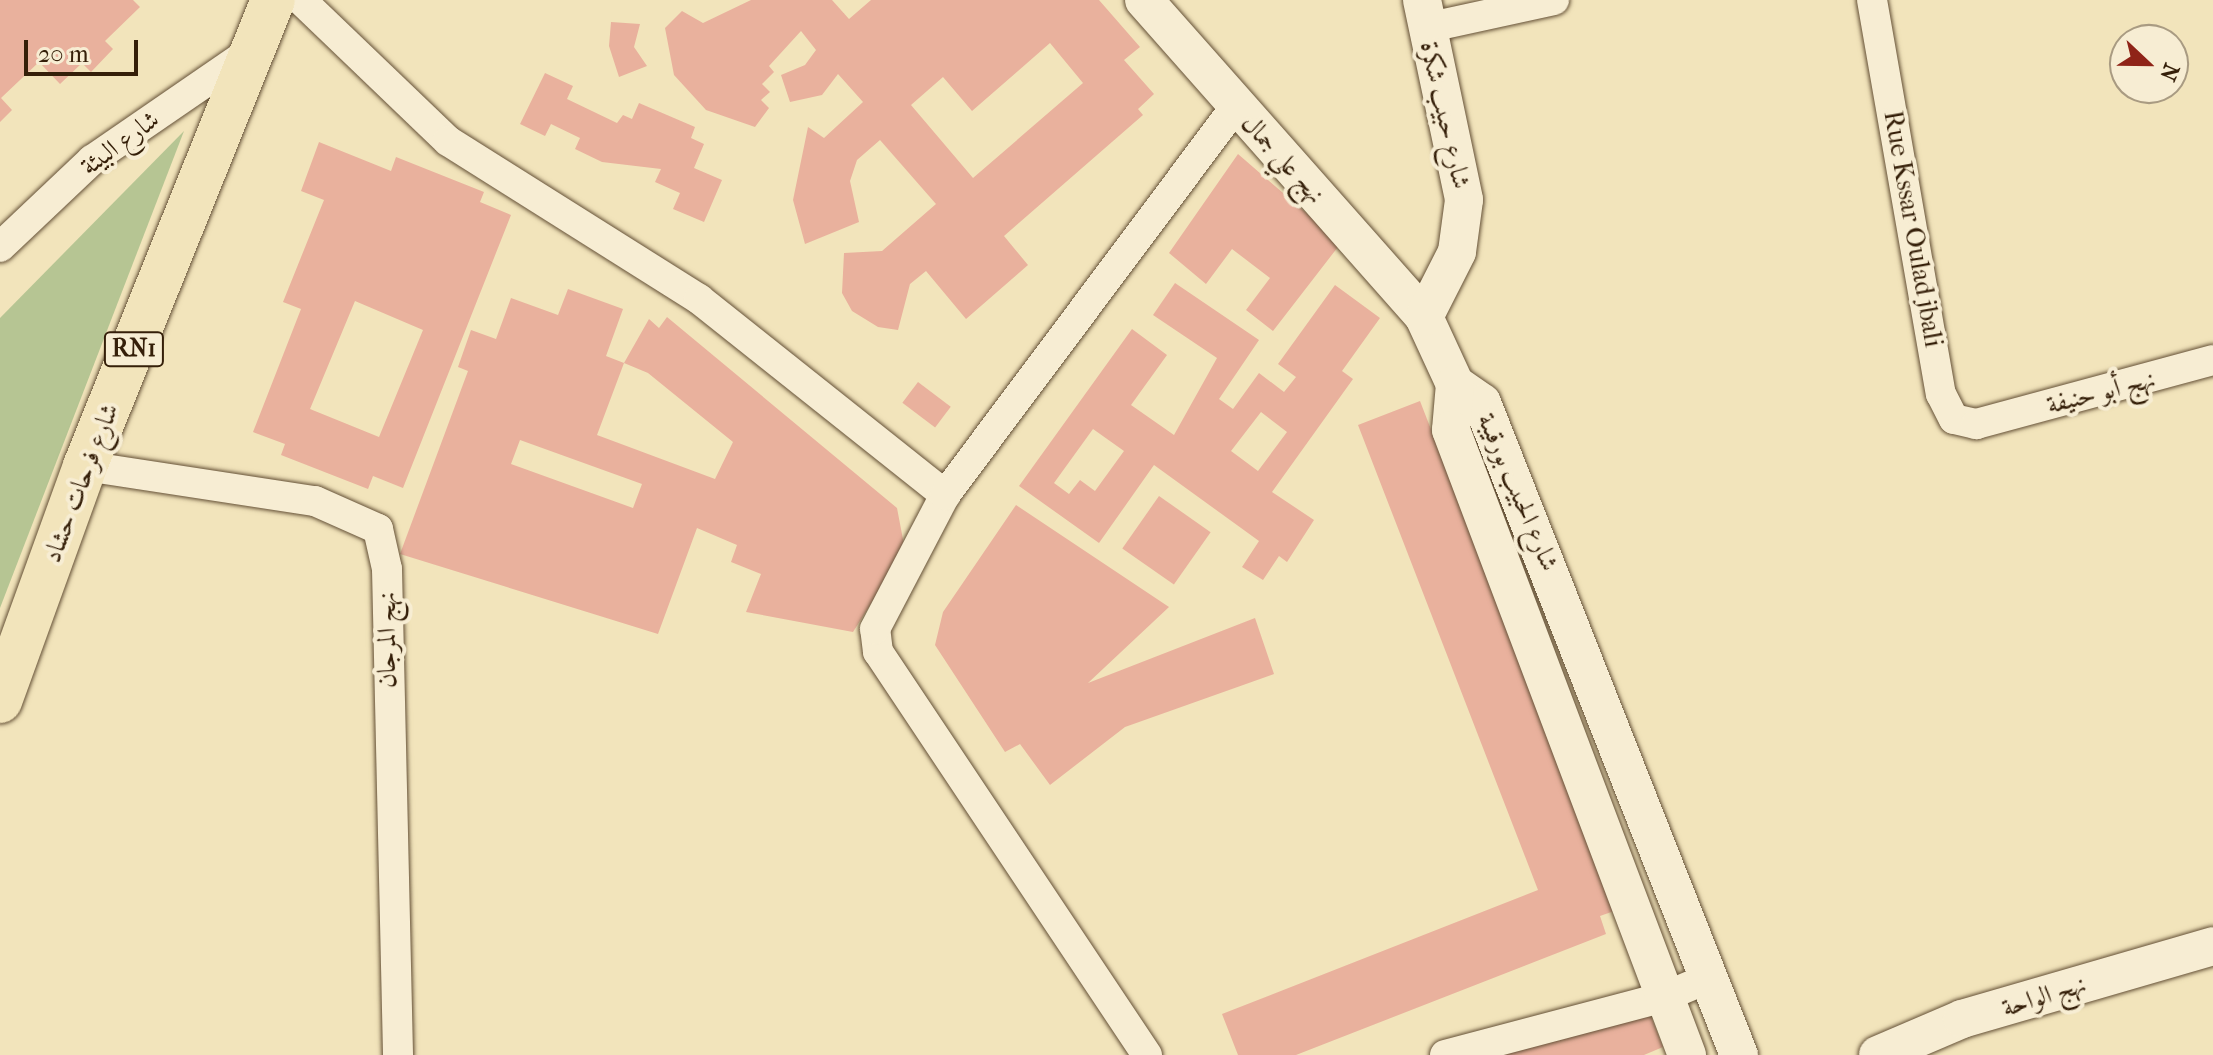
<!DOCTYPE html>
<html>
<head>
<meta charset="utf-8">
<style>
	body { margin:0 }
	#map { position:relative; width:2213px; height:1055px; overflow:hidden; background:#f2e4bb; font-family:"IM FELL French Canon",Amiri,serif }
	div>[style] { position:absolute }
	.green>* { inset:0; background:#b6c593 }
	.building>* { inset:0; background:#e9b19d; transform-origin:0 0 }
	.roads { filter:drop-shadow(0 0 2px #645036) drop-shadow(0 0 2px #645036) }
	.minor>* { height:30px; margin:-15px; padding:0 15px; transform-origin:15px; border-radius:15px; background:#f7edd3 }
	.tertiary>* { height:38px; margin:-19px; padding:0 19px; transform-origin:19px; border-radius:19px; background:#f7edd3 }
	.primary>* { height:44px; margin:-22px; padding:0 22px; transform-origin:22px; border-radius:22px; background:#f2e4bb }
	span { translate:-50% -50%; white-space:nowrap; text-align:center; line-height:1.15; -webkit-text-stroke:8px #f7edd3; paint-order:stroke }
	.shield-label span { padding:2px 6px; background:#f7edd3; border:2px solid; border-radius:6px; -webkit-text-stroke-width:0 }
	.shield-label { font-size:24px; color:#351f09; font-weight:700 }
	.street-label { font-size:26px; color:#351f09 }
	.north { position:absolute; left:2109px; top:24px; width:80px; height:80px; box-sizing:border-box; background:#f7edd3; border:2px solid #a99b82; border-radius:50%; rotate:112deg; font-size:22px; font-weight:700; line-height:32px; text-align:center; color:#351f09 }
	.north::after { content:''; display:block; margin:auto; width:28px; height:36px; background:#8f2418; clip-path:polygon(50% 0,100% 100%,50% 72%,0 100%) }
	.scale { position:absolute; left:24px; top:40px; width:114px; height:36px; box-sizing:border-box; border:4px solid #351f09; border-top:0; padding-left:10px; font-size:24px; line-height:28px; white-space:nowrap; color:#351f09; -webkit-text-stroke:6px #f7edd3; paint-order:stroke }
</style>
</head>
<body>
<div id="map">
	<div class="green">
		<i style="clip-path:polygon(184px 131px,0 608px,0 318px)"></i>
	</div>
	<div class="building">
		<i style="clip-path:polygon(0 0,133px 0,140px 7px,105px 41px,113px 49px,91px 72px,82px 63px,60px 84px,39px 62px,1px 98px,12px 110px,0 122px)"></i>
		<i style="clip-path:polygon(evenodd,751px 0,832px 0,849px 19px,871px 0,1099px 0,1140px 47px,1124px 60px,1154px 94px,1138px 109px,1143px 115px,1004px 236px,1028px 265px,966px 319px,926px 271px,910px 284px,898px 330px,878px 327px,852px 311px,842px 293px,844px 253px,882px 251px,936px 204px,880px 140px,857px 160px,850px 181px,859px 222px,805px 244px,793px 200px,808px 127px,824px 138px,863px 102px,838px 74px,822px 95px,790px 102px,781px 75px,805px 65px,816px 50px,801px 31px,769px 66px,774px 72px,762px 84px,770px 92px,761px 100px,769px 108px,755px 127px,706px 110px,674px 75px,665px 28px,682px 11px,703px 23px,751px 0,1050px 43px,1083px 83px,973px 178px,911px 105px,943px 77px,972px 111px,1050px 43px)"></i>
		<i style="clip-path:polygon(611px 22px,640px 24px,634px 47px,647px 66px,619px 77px,609px 46px)"></i>
		<i style="clip-path:polygon(545px 73px,573px 86px,567px 99px,617px 123px,623px 115px,632px 119px,639px 103px,695px 127px,691px 138px,704px 144px,694px 168px,722px 180px,704px 222px,673px 209px,680px 193px,655px 182px,661px 169px,602px 162px,575px 149px,580px 138px,551px 124px,545px 136px,520px 124px)"></i>
		<i style="clip-path:polygon(evenodd,319px 142px,391px 171px,396px 157px,484px 192px,480px 202px,511px 215px,403px 488px,373px 476px,368px 489px,281px 455px,285px 444px,253px 432px,301px 309px,283px 302px,324px 200px,301px 191px,319px 142px,355px 301px,423px 330px,379px 437px,310px 409px,355px 301px)"></i>
		<i style="clip-path:polygon(1238px 154px,1341px 243px,1273px 331px,1246px 310px,1270px 278px,1232px 249px,1206px 284px,1169px 253px)"></i>
		<i style="clip-path:polygon(evenodd,1175px 283px,1259px 340px,1219px 399px,1233px 409px,1259px 373px,1284px 392px,1296px 377px,1278px 364px,1335px 285px,1380px 318px,1342px 371px,1353px 379px,1272px 492px,1314px 520px,1287px 562px,1279px 556px,1263px 580px,1242px 567px,1259px 541px,1154px 465px,1099px 543px,1019px 486px,1132px 329px,1167px 355px,1131px 405px,1174px 435px,1217px 358px,1153px 315px,1175px 283px,1261px 412px,1287px 432px,1258px 471px,1231px 451px,1261px 412px,1175px 283px,1093px 429px,1124px 451px,1095px 491px,1080px 480px,1069px 494px,1054px 483px,1093px 429px)"></i>
		<i style="clip-path:polygon(evenodd,568px 289px,623px 309px,606px 356px,624px 363px,649px 319px,659px 328px,667px 317px,897px 508px,905px 550px,853px 632px,746px 612px,761px 574px,731px 562px,737px 545px,697px 528px,658px 634px,400px 554px,468px 371px,458px 367px,471px 330px,496px 339px,511px 298px,558px 315px,568px 289px,624px 363px,648px 373px,733px 442px,715px 479px,597px 435px,624px 363px,568px 289px,520px 440px,642px 484px,633px 508px,511px 464px,520px 440px)"></i>
		<i style="left:918px;top:382px;width:41px;height:26px;rotate:37deg"></i>
		<i style="clip-path:polygon(1420px 401px,1617px 910px,1600px 916px,1606px 934px,1296px 1055px,1238px 1055px,1222px 1014px,1538px 890px,1358px 425px)"></i>
		<i style="left:1159px;top:496px;width:63px;height:64px;rotate:35deg"></i>
		<i style="clip-path:polygon(1016px 505px,1169px 607px,1088px 683px,1255px 618px,1274px 674px,1125px 727px,1050px 785px,1020px 744px,1005px 752px,935px 645px,943px 612px)"></i>
		<i style="clip-path:polygon(1641px 991px,1663px 1047px,1644px 1055px,1484px 1055px)"></i>
	</div>
	<div class="roads">
		<div class="minor">
			<i style="left:301px;top:0;width:204px;rotate:43.8deg"></i>
			<i style="left:448px;top:141px;width:297px;rotate:32.2deg"></i>
			<i style="left:699px;top:299px;width:315px;rotate:38.5deg"></i>
			<i style="left:1872px;top:0;width:400px;rotate:80.1deg"></i>
			<i style="left:1941px;top:394px;width:28px;rotate:63deg"></i>
			<i style="left:1954px;top:419px;width:23px;rotate:13deg"></i>
			<i style="left:1976px;top:424px;width:245px;rotate:-15.1deg"></i>
			<i style="left:1426px;top:28px;width:131px;rotate:-12.3deg"></i>
			<i style="left:0;top:247px;width:127px;rotate:-43.4deg"></i>
			<i style="left:92px;top:160px;width:191px;rotate:-34.5deg"></i>
			<i style="left:85px;top:466px;width:233px;rotate:8.7deg"></i>
			<i style="left:315px;top:501px;width:69px;rotate:24deg"></i>
			<i style="left:378px;top:529px;width:41px;rotate:77.3deg"></i>
			<i style="left:387px;top:569px;width:486px;rotate:88.7deg"></i>
			<i style="left:1147px;top:1055px;width:485px;rotate:-123.7deg"></i>
			<i style="left:878px;top:652px;width:23px;rotate:-97deg"></i>
			<i style="left:875px;top:629px;width:151px;rotate:-62.4deg"></i>
			<i style="left:945px;top:495px;width:486px;rotate:-53.2deg"></i>
			<i style="left:1445px;top:1055px;width:227px;rotate:-14.8deg"></i>
			<i style="left:1664px;top:997px;width:49px;rotate:-22.9deg"></i>
		</div>
		<div class="tertiary">
			<i style="left:1144px;top:0;width:423px;rotate:48.5deg"></i>
			<i style="left:1424px;top:317px;width:74px;rotate:65.2deg"></i>
			<i style="left:1455px;top:384px;width:33px;rotate:35deg"></i>
			<i style="left:1482px;top:403px;width:701px;rotate:68.49deg"></i>
			<i style="left:1422px;top:0;width:204px;rotate:78.1deg"></i>
			<i style="left:1464px;top:200px;width:52px;rotate:97.7deg"></i>
			<i style="left:1457px;top:252px;width:73px;rotate:116.9deg"></i>
			<i style="left:1455px;top:384px;width:46px;rotate:95deg"></i>
			<i style="left:1451px;top:430px;width:668px;rotate:69.31deg"></i>
			<i style="left:1878px;top:1055px;width:91px;rotate:-23.2deg"></i>
			<i style="left:1962px;top:1019px;width:261px;rotate:-16.2deg"></i>
		</div>
		<div class="primary">
			<i style="left:0;top:701px;width:250px;rotate:-70.1deg"></i>
			<i style="left:85px;top:466px;width:502px;rotate:-68.03deg"></i>
		</div>
	</div>
	<div class="shield-label">
		<span style="left:134px;top:349px">RN1</span>
	</div>
	<div class="street-label">
		<span style="left:1445px;top:115px;rotate:77deg">شارع حبيب شكرة</span>
		<span style="left:120px;top:143px;rotate:-36deg">شارع البيئة</span>
		<span style="left:1283px;top:159px;rotate:48deg">نهج علي جمال</span>
		<span style="left:1913px;top:229px;rotate:80deg">Rue Kssar Oulad jbali</span>
		<span style="left:2101px;top:392px;rotate:-14deg">نهج أبو حنيفة</span>
		<span style="left:81px;top:483px;rotate:-69deg">شارع فرحات حشاد</span>
		<span style="left:1518px;top:492px;rotate:67deg">شارع الحبيب بورقيبة</span>
		<span style="left:387px;top:640px;rotate:-90deg">نهج المرجان</span>
		<span style="left:2044px;top:996px;rotate:-17deg">نهج الواحة</span>
	</div>
	<div class="north">N</div>
	<div class="scale">20 m</div>
</div>
</body>
</html>
